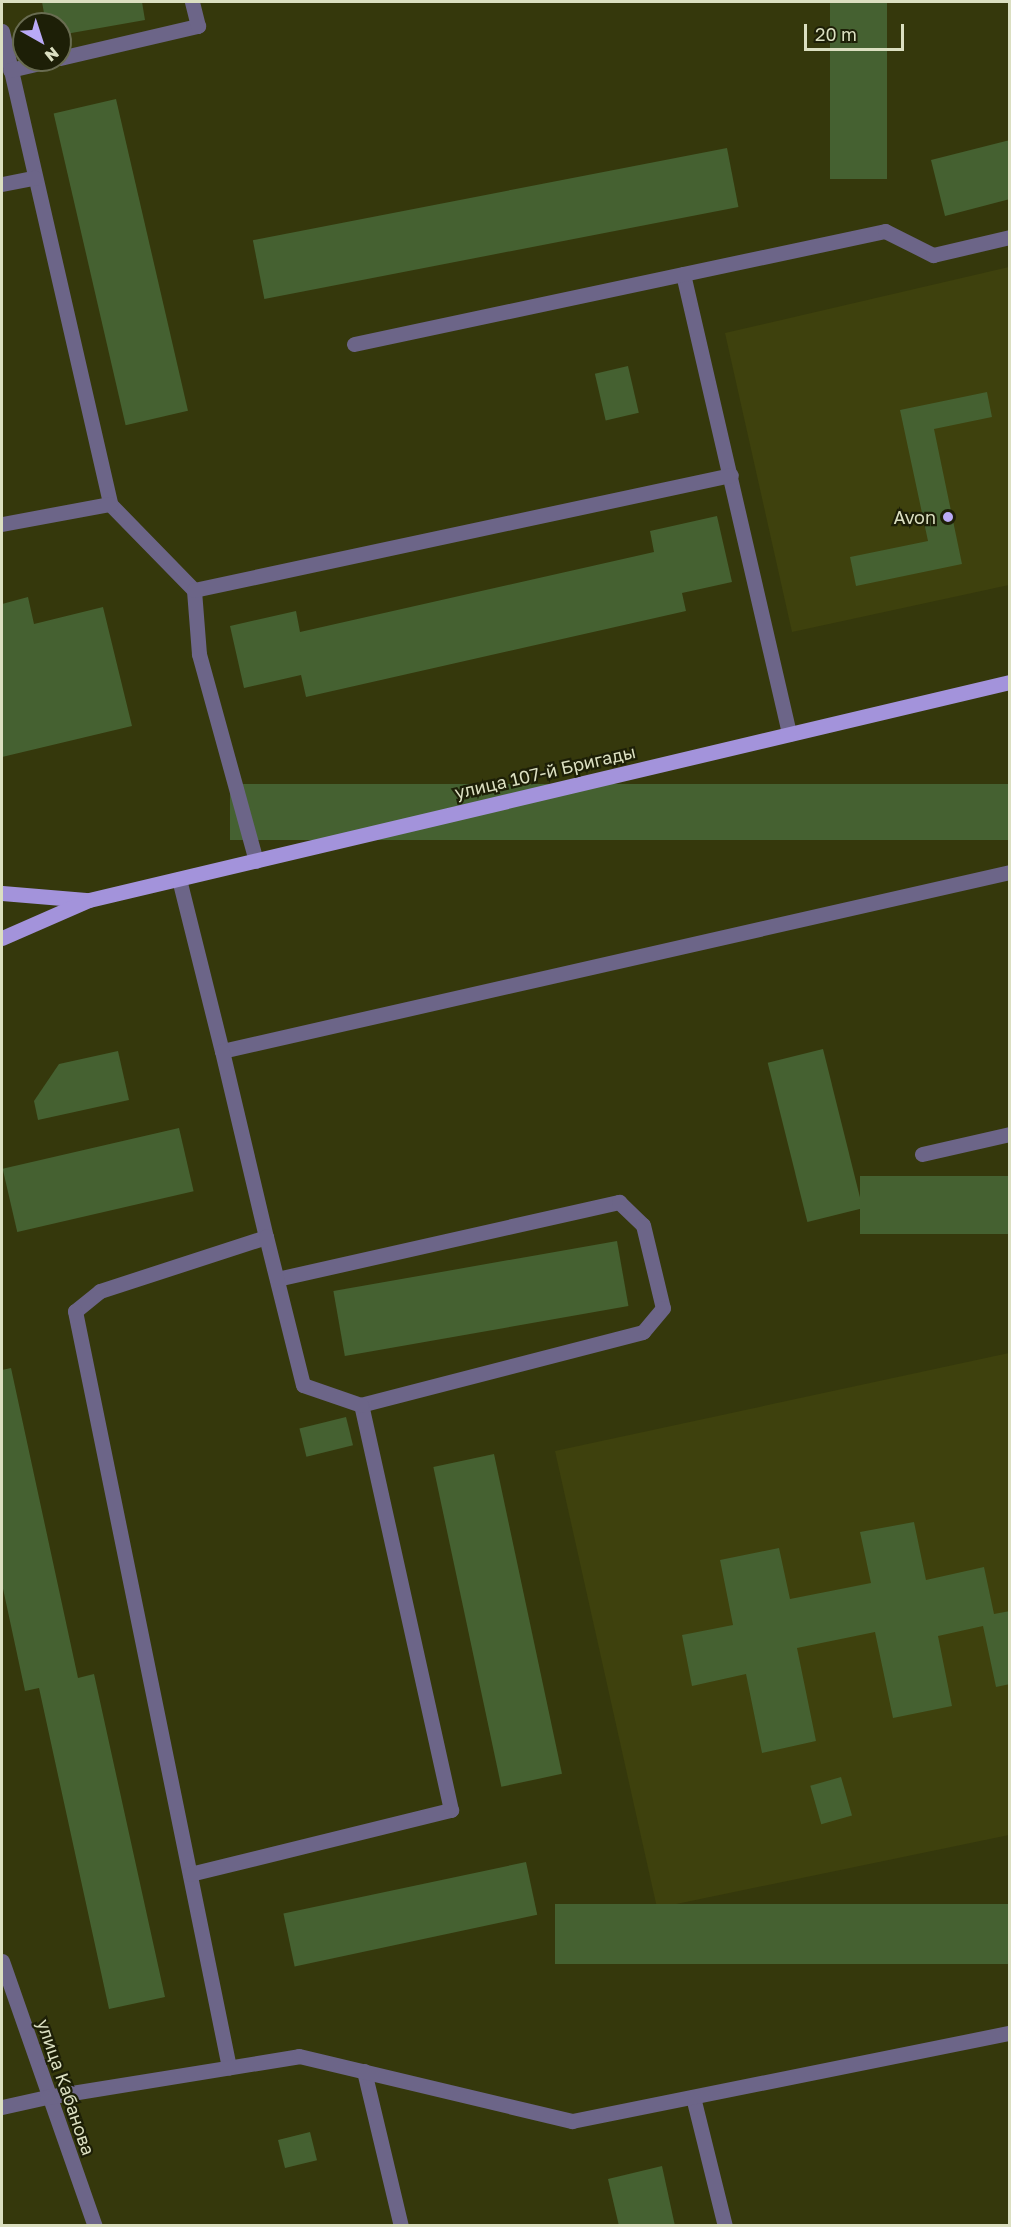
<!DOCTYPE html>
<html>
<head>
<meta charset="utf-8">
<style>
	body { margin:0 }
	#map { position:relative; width:1011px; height:2227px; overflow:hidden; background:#35380c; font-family:"Golos Text",sans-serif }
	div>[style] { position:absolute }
	.built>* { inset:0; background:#3e410d }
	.building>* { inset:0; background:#456131; transform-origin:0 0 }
	.minor>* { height:15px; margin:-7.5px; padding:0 7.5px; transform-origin:7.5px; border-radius:7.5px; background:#6c6588 }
	.major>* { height:15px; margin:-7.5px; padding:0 7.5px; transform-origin:7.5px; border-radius:7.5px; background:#a393db }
	.dots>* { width:16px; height:16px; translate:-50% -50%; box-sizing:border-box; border:3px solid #1d1f07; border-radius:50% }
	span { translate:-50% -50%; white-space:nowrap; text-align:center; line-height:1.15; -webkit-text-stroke:4.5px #1d1f07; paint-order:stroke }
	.poi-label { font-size:18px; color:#dbdfc1 }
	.right { translate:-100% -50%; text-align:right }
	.street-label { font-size:18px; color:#dbdfc1 }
	.frame { position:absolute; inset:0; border:3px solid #dbdfc1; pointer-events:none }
	.north { position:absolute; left:12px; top:12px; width:60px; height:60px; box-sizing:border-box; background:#1d1f07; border:2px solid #696c51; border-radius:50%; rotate:141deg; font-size:16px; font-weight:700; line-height:24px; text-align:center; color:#dbdfc1 }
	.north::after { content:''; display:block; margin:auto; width:21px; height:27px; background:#baaaf6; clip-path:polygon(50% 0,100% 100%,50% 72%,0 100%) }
	.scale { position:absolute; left:804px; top:24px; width:100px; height:27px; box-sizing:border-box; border:3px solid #dbdfc1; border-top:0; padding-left:8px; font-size:18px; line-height:21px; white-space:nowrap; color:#dbdfc1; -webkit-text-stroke:4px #1d1f07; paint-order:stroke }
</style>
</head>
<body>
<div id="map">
	<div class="built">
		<i style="clip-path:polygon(1009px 267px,1009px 585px,792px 632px,725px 333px)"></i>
		<i style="clip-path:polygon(1009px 1353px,1009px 1835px,657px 1908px,555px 1451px)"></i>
	</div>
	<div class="building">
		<i style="clip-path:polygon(42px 2px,142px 2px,145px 20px,60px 35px,60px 24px,46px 24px)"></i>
		<i style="left:830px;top:2px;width:57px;height:177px"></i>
		<i style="left:116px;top:99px;width:320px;height:64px;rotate:77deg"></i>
		<i style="clip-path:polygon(1010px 140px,1010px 199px,945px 216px,931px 160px)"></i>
		<i style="left:727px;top:148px;width:60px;height:483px;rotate:79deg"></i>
		<i style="left:628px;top:366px;width:48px;height:34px;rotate:77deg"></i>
		<i style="clip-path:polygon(987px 392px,992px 417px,934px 429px,962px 564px,856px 586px,850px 557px,928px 541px,900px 410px)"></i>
		<i style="clip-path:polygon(717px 516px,732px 582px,682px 593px,686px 611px,306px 697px,301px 675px,244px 688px,230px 626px,296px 611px,300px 632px,654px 552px,650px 531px)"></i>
		<i style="clip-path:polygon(28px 597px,34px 624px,103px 607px,132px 726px,2px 757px,2px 604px)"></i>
		<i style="left:1010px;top:784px;width:56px;height:780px;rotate:90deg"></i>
		<i style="left:823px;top:1049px;width:164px;height:57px;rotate:76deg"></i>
		<i style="clip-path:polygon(118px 1051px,129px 1100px,38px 1120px,34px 1101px,59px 1064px)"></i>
		<i style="left:179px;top:1128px;width:65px;height:181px;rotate:77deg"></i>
		<i style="left:1010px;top:1176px;width:58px;height:150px;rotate:90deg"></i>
		<i style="left:617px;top:1241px;width:66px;height:288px;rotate:80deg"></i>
		<i style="clip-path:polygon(11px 1368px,78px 1678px,94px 1674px,165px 1997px,109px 2009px,39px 1688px,25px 1691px,2px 1584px,2px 1370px)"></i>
		<i style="left:346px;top:1417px;width:29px;height:48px;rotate:76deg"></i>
		<i style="left:494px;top:1454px;width:327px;height:62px;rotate:78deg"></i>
		<i style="clip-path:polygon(914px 1522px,926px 1580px,984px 1567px,994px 1614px,1010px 1611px,1010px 1684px,996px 1687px,983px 1626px,938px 1636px,952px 1706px,893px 1718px,875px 1632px,797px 1648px,816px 1741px,762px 1753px,746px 1674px,692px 1686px,682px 1635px,733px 1625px,720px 1560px,779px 1548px,790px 1599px,871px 1583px,860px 1532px)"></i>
		<i style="left:841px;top:1777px;width:40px;height:32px;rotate:74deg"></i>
		<i style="left:526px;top:1862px;width:54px;height:248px;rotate:78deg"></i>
		<i style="left:1010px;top:1904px;width:60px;height:455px;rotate:90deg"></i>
		<i style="left:310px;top:2132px;width:29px;height:33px;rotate:76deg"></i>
		<i style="clip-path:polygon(662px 2166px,675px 2226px,619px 2226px,608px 2179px)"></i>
	</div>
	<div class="minor">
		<i style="left:2px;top:31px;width:485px;rotate:77.1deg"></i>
		<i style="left:110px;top:504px;width:120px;rotate:45.7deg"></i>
		<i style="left:60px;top:58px;width:142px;rotate:-13.1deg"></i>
		<i style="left:198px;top:26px;width:25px;rotate:-104deg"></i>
		<i style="left:10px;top:70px;width:44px;rotate:-13.1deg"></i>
		<i style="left:2px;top:184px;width:33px;rotate:-11deg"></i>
		<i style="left:683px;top:274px;width:472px;rotate:77deg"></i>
		<i style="left:354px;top:344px;width:543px;rotate:-12.01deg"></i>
		<i style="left:885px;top:231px;width:54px;rotate:26.6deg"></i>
		<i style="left:933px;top:255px;width:79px;rotate:-13.2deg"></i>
		<i style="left:2px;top:524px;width:110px;rotate:-10.5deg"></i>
		<i style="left:256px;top:861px;width:215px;rotate:-105.4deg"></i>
		<i style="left:199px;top:654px;width:64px;rotate:-94.5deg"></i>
		<i style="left:194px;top:590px;width:549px;rotate:-12.09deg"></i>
		<i style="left:179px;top:879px;width:177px;rotate:76deg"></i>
		<i style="left:222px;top:1051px;width:808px;rotate:-12.8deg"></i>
		<i style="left:222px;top:1051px;width:191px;rotate:76.7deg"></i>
		<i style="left:266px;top:1237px;width:175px;rotate:162deg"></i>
		<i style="left:100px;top:1291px;width:32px;rotate:141deg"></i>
		<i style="left:75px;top:1311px;width:772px;rotate:78.49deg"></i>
		<i style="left:922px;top:1154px;width:90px;rotate:-12.8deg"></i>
		<i style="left:277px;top:1279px;width:351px;rotate:-12.7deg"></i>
		<i style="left:619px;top:1202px;width:33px;rotate:44deg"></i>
		<i style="left:643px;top:1225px;width:85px;rotate:76.5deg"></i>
		<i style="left:663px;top:1308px;width:31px;rotate:130deg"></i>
		<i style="left:643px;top:1332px;width:291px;rotate:165.5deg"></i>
		<i style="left:190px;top:1874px;width:269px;rotate:-13.8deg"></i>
		<i style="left:451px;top:1810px;width:415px;rotate:-102.5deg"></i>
		<i style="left:361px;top:1405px;width:61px;rotate:-161deg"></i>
		<i style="left:303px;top:1385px;width:153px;rotate:-104deg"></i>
		<i style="left:2px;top:1961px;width:281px;rotate:70.7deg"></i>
		<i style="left:364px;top:2071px;width:159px;rotate:76.6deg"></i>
		<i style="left:693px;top:2097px;width:133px;rotate:76.1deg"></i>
		<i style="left:2px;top:2107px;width:46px;rotate:-12.5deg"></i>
		<i style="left:47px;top:2097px;width:255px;rotate:-9.2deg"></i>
		<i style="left:299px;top:2056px;width:281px;rotate:13.4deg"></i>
		<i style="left:572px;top:2121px;width:447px;rotate:-11.4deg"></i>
	</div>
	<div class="major">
		<i style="left:2px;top:893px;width:84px;rotate:4.8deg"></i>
		<i style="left:2px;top:938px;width:95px;rotate:-23.6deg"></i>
		<i style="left:89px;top:900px;width:946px;rotate:-13.32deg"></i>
	</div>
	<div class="dots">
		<i style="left:948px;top:517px;background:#baaaf6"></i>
	</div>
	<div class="poi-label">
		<span class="right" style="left:936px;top:517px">Avon</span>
	</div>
	<div class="street-label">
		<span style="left:545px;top:772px;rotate:-13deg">улица 107-й Бригады</span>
		<span style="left:66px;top:2087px;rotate:71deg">улица Кабанова</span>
	</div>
	<div class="frame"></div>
	<div class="north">N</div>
	<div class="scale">20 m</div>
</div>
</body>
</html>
